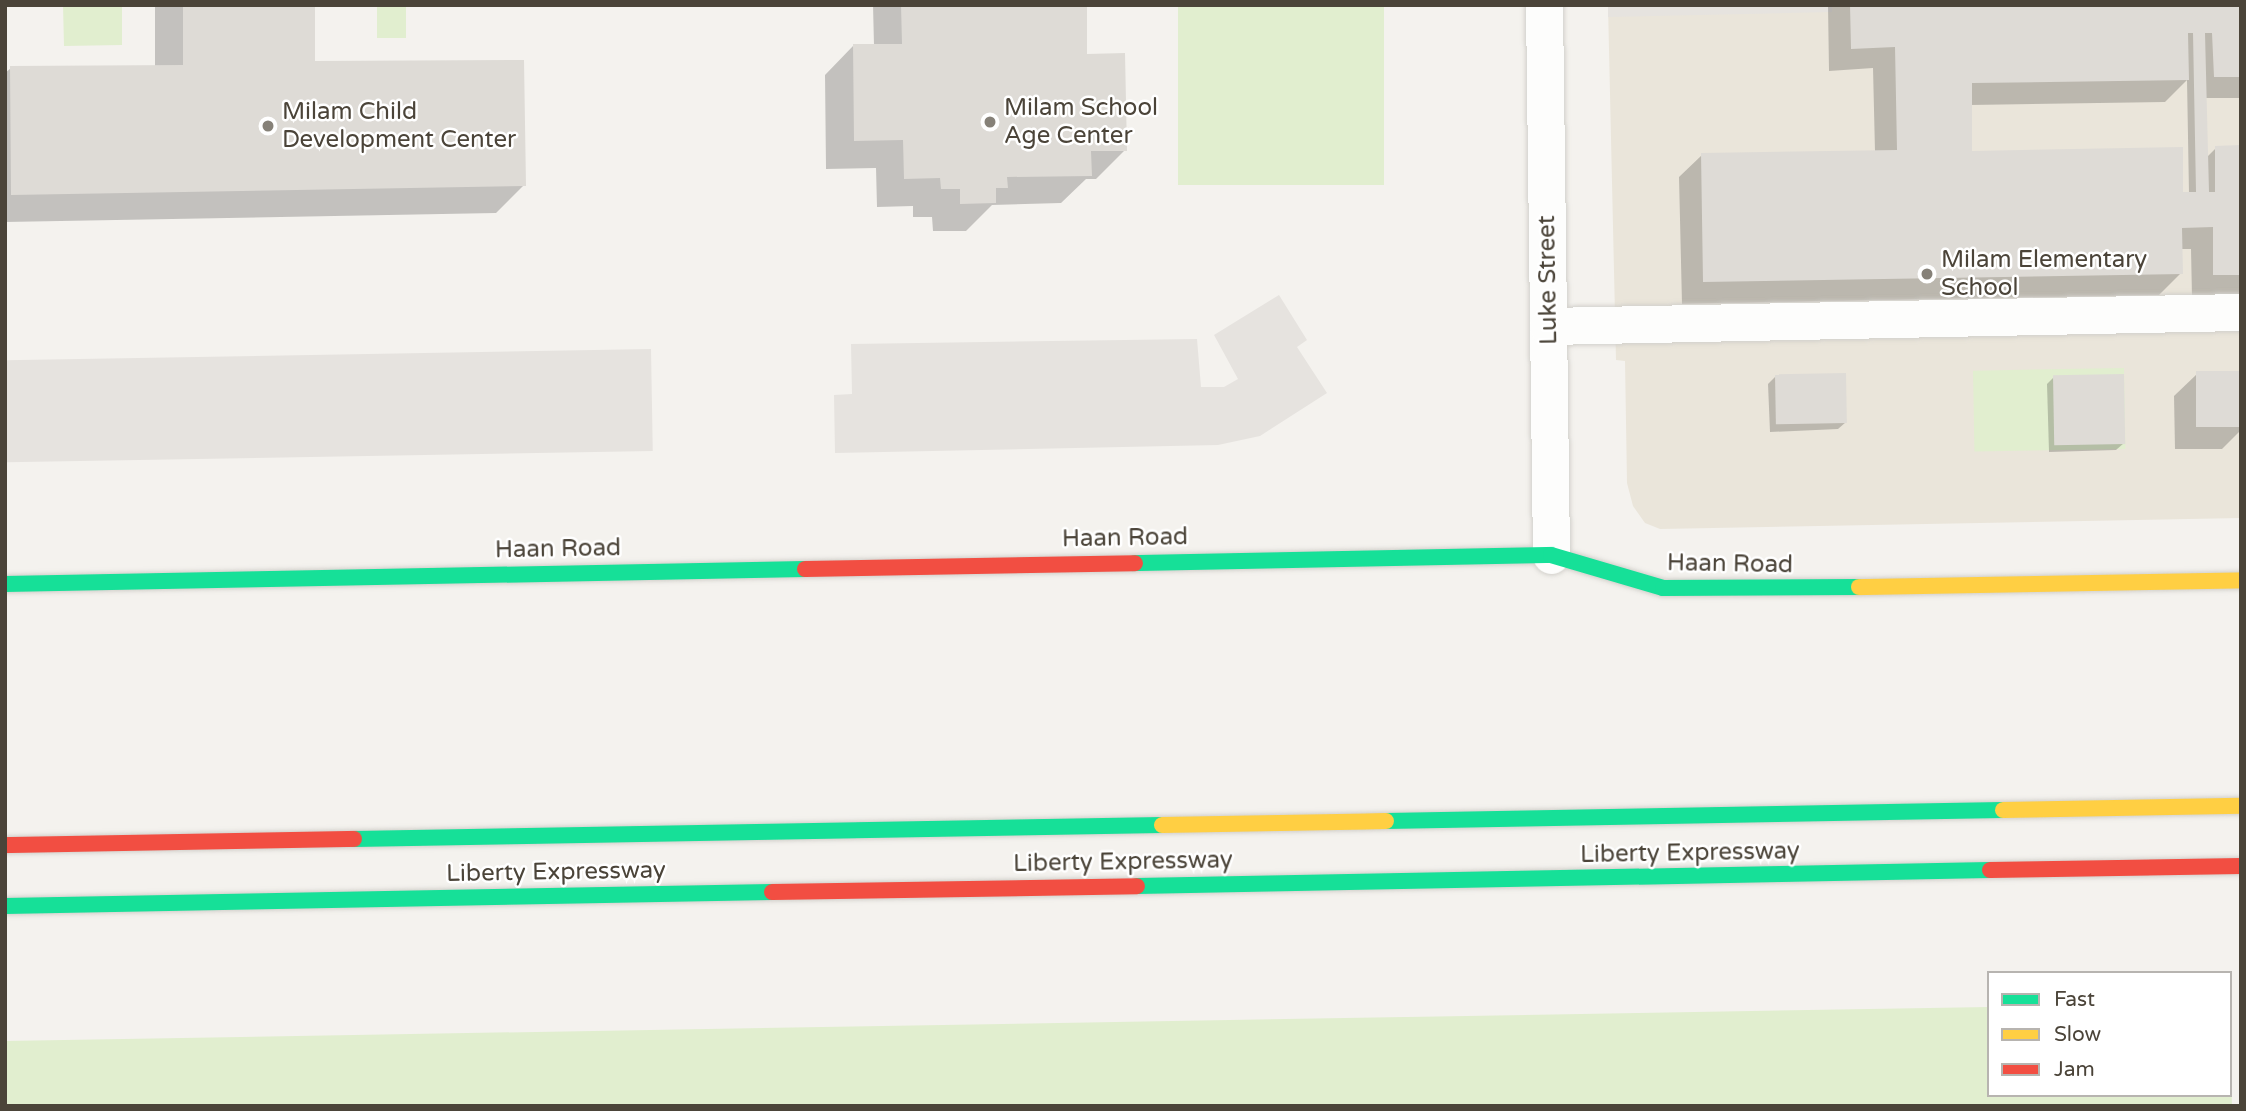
<!DOCTYPE html>
<html>
<head>
<meta charset="utf-8">
<style>
	body { margin:0 }
	#map { position:relative; width:2246px; height:1111px; overflow:hidden; background:#f4f2ee; font-family:"Varela Round",sans-serif }
	div>[style] { position:absolute }
	.education>* { inset:0; background:#eae5da }
	.green>* { inset:0; background:#e1eecf; transform-origin:0 0 }
	.parking>* { inset:0; background:#e6e3df; transform-origin:0 0 }
	.shadow>* { inset:0; background:#0003 }
	.building>* { inset:0; background:#dedbd6; transform-origin:0 0 }
	.roads { filter:drop-shadow(0 0 2px #d2d0cb) drop-shadow(0 0 2px #d2d0cb) }
	.street>* { height:37px; margin:-18.5px; padding:0 18.5px; transform-origin:18.5px; border-radius:18.5px; background:#fdfdfc }
	.fast>* { height:16px; margin:-8px; padding:0 8px; transform-origin:8px; border-radius:8px; background:#16e098 }
	.slow>* { height:16px; margin:-8px; padding:0 8px; transform-origin:8px; border-radius:8px; background:#ffcf43 }
	.jam>* { height:16px; margin:-8px; padding:0 8px; transform-origin:8px; border-radius:8px; background:#f24e42 }
	.dots>* { width:19px; height:19px; translate:-50% -50%; box-sizing:border-box; border:4px solid #fff; border-radius:50% }
	span { translate:-50% -50%; white-space:nowrap; text-align:center; line-height:1.15; -webkit-text-stroke:5px #fff; paint-order:stroke }
	.poi-label { font-size:24px; color:#4b4439 }
	.left { translate:0 -50%; text-align:left }
	.street-label { font-size:24px; color:#4b4439 }
	.frame { position:absolute; inset:0; border:7px solid #4b4439; pointer-events:none }
	.legend { position:absolute; left:1987px; top:971px; width:245px; height:126px; box-sizing:border-box; background:#fff; border:2px solid #b7b4b0; margin:0; padding:9px 12px; list-style:none; font-size:21px; color:#4b4439 }
	.legend li { display:flex; align-items:center; gap:14px; height:35px }
	.legend b { width:35px; border:2px solid #b7b4b0 }
</style>
</head>
<body>
<div id="map">
	<div class="education">
		<i style="clip-path:polygon(1608px 5px,2241px 5px,2241px 518px,1660px 529px,1645px 523px,1633px 506px,1627px 483px,1625px 361px,1616px 360px)"></i>
	</div>
	<div class="green">
		<i style="clip-path:polygon(63px 5px,150px 5px,150px 7px,122px 7px,122px 45px,64px 46px)"></i>
		<i style="left:377px;top:5px;width:29px;height:33px"></i>
		<i style="left:1178px;top:5px;width:206px;height:180px"></i>
		<i style="left:2124px;top:368px;width:81px;height:151px;rotate:89deg"></i>
		<i style="clip-path:polygon(1989px 1007px,1989px 1095px,2230px 1095px,2230px 1035px,2232px 1106px,5px 1106px,5px 1041px)"></i>
	</div>
	<div class="parking">
		<i style="clip-path:polygon(1608px 5px,1832px 5px,1832px 12px,1608px 17px)"></i>
		<i style="clip-path:polygon(1279px 295px,1307px 340px,1297px 347px,1327px 393px,1260px 436px,1218px 445px,835px 453px,834px 395px,852px 394px,851px 344px,1197px 339px,1201px 387px,1224px 387px,1238px 379px,1214px 335px)"></i>
		<i style="left:651px;top:349px;width:102px;height:646px;rotate:89deg"></i>
	</div>
	<div class="shadow">
		<i style="clip-path:polygon(155px 5px,313px 5px,314px 63px,524px 185px,496px 213px,5px 222px,5px 73px,11px 68px,155px 67px)"></i>
		<i style="clip-path:polygon(873px 5px,1085px 5px,1086px 55px,1125px 150px,1096px 179px,1086px 179px,1061px 203px,992px 205px,966px 231px,933px 231px,932px 217px,913px 217px,913px 206px,877px 207px,876px 168px,826px 169px,825px 75px,853px 46px,874px 46px)"></i>
		<i style="clip-path:polygon(evenodd,1828px 5px,2241px 5px,2241px 98px,2205px 98px,2206px 158px,2216px 148px,2241px 147px,2241px 296px,2192px 297px,2191px 249px,2180px 249px,2181px 273px,2159px 295px,1682px 304px,1679px 177px,1702px 155px,1875px 152px,1873px 68px,1829px 71px,1828px 5px,2187px 80px,2189px 194px,1970px 153px,1970px 105px,2165px 102px,2187px 80px)"></i>
		<i style="clip-path:polygon(2241px 373px,2241px 430px,2222px 449px,2175px 449px,2174px 396px,2197px 374px)"></i>
		<i style="clip-path:polygon(1776px 376px,1846px 422px,1838px 429px,1770px 432px,1768px 384px)"></i>
		<i style="clip-path:polygon(2054px 377px,2124px 443px,2116px 450px,2049px 452px,2047px 384px)"></i>
	</div>
	<div class="building">
		<i style="clip-path:polygon(183px 5px,315px 5px,315px 61px,524px 60px,526px 186px,11px 195px,10px 66px,183px 65px)"></i>
		<i style="clip-path:polygon(901px 5px,1087px 5px,1087px 54px,1125px 53px,1127px 151px,1091px 151px,1092px 176px,1007px 177px,1008px 188px,996px 188px,996px 203px,960px 204px,960px 189px,941px 189px,940px 178px,904px 179px,903px 140px,854px 141px,853px 44px,902px 44px)"></i>
		<i style="clip-path:polygon(evenodd,1850px 5px,2241px 5px,2241px 77px,2214px 77px,2212px 33px,2205px 33px,2209px 192px,2215px 192px,2215px 146px,2241px 145px,2241px 275px,2213px 275px,2213px 227px,2182px 228px,2183px 274px,1703px 282px,1701px 153px,1897px 150px,1895px 47px,1851px 49px,1850px 5px,2188px 33px,2193px 33px,2196px 192px,2183px 192px,2183px 147px,1972px 151px,1972px 83px,2189px 80px,2188px 33px)"></i>
		<i style="left:2241px;top:371px;width:56px;height:45px;rotate:90deg"></i>
		<i style="left:1846px;top:373px;width:50px;height:71px;rotate:89deg"></i>
		<i style="left:2124px;top:374px;width:70px;height:71px;rotate:89deg"></i>
	</div>
	<div class="roads">
		<div class="street">
			<i style="left:1544px;top:5px;width:550px;rotate:89.27deg"></i>
			<i style="left:1548px;top:326px;width:693px;rotate:-1.16deg"></i>
		</div>
		<div class="fast">
			<i style="left:1135px;top:563px;width:416px;rotate:-1.1deg"></i>
			<i style="left:1551px;top:555px;width:117px;rotate:16.4deg"></i>
			<i style="left:1663px;top:588px;width:196px;rotate:-0.3deg"></i>
			<i style="left:5px;top:584px;width:800px;rotate:-1.07deg"></i>
			<i style="left:1386px;top:821px;width:617px;rotate:-1.02deg"></i>
			<i style="left:354px;top:839px;width:808px;rotate:-0.99deg"></i>
			<i style="left:1137px;top:886px;width:853px;rotate:-1.07deg"></i>
			<i style="left:5px;top:906px;width:767px;rotate:-1.05deg"></i>
		</div>
		<div class="slow">
			<i style="left:1859px;top:587px;width:382px;rotate:-1deg"></i>
			<i style="left:2003px;top:810px;width:238px;rotate:-1deg"></i>
			<i style="left:1162px;top:825px;width:224px;rotate:-1deg"></i>
		</div>
		<div class="jam">
			<i style="left:805px;top:569px;width:330px;rotate:-1deg"></i>
			<i style="left:5px;top:845px;width:349px;rotate:-1deg"></i>
			<i style="left:1990px;top:870px;width:251px;rotate:-0.9deg"></i>
			<i style="left:772px;top:892px;width:365px;rotate:-0.9deg"></i>
		</div>
	</div>
	<div class="dots">
		<i style="left:990px;top:122px;background:#868178"></i>
		<i style="left:268px;top:126px;background:#868178"></i>
		<i style="left:1927px;top:274px;background:#868178"></i>
	</div>
	<div class="poi-label">
		<span class="left" style="left:1004px;top:122px">Milam School<br>Age Center</span>
		<span class="left" style="left:282px;top:126px">Milam Child<br>Development Center</span>
		<span class="left" style="left:1941px;top:274px">Milam Elementary<br>School</span>
	</div>
	<div class="street-label">
		<span style="left:1548px;top:280px;rotate:-91deg">Luke Street</span>
		<span style="left:1125px;top:538px;rotate:-1deg">Haan Road</span>
		<span style="left:558px;top:549px;rotate:-1deg">Haan Road</span>
		<span style="left:1730px;top:564px;rotate:1deg">Haan Road</span>
		<span style="left:1690px;top:853px;rotate:-1deg">Liberty Expressway</span>
		<span style="left:1123px;top:862px;rotate:-1deg">Liberty Expressway</span>
		<span style="left:556px;top:872px;rotate:-1deg">Liberty Expressway</span>
	</div>
	<div class="frame"></div>
	<ul class="legend">
	<li><b style="height:9px;background:#16e098"></b>Fast</li>
	<li><b style="height:9px;background:#ffcf43"></b>Slow</li>
	<li><b style="height:9px;background:#f24e42"></b>Jam</li>
	</ul>
</div>
</body>
</html>
